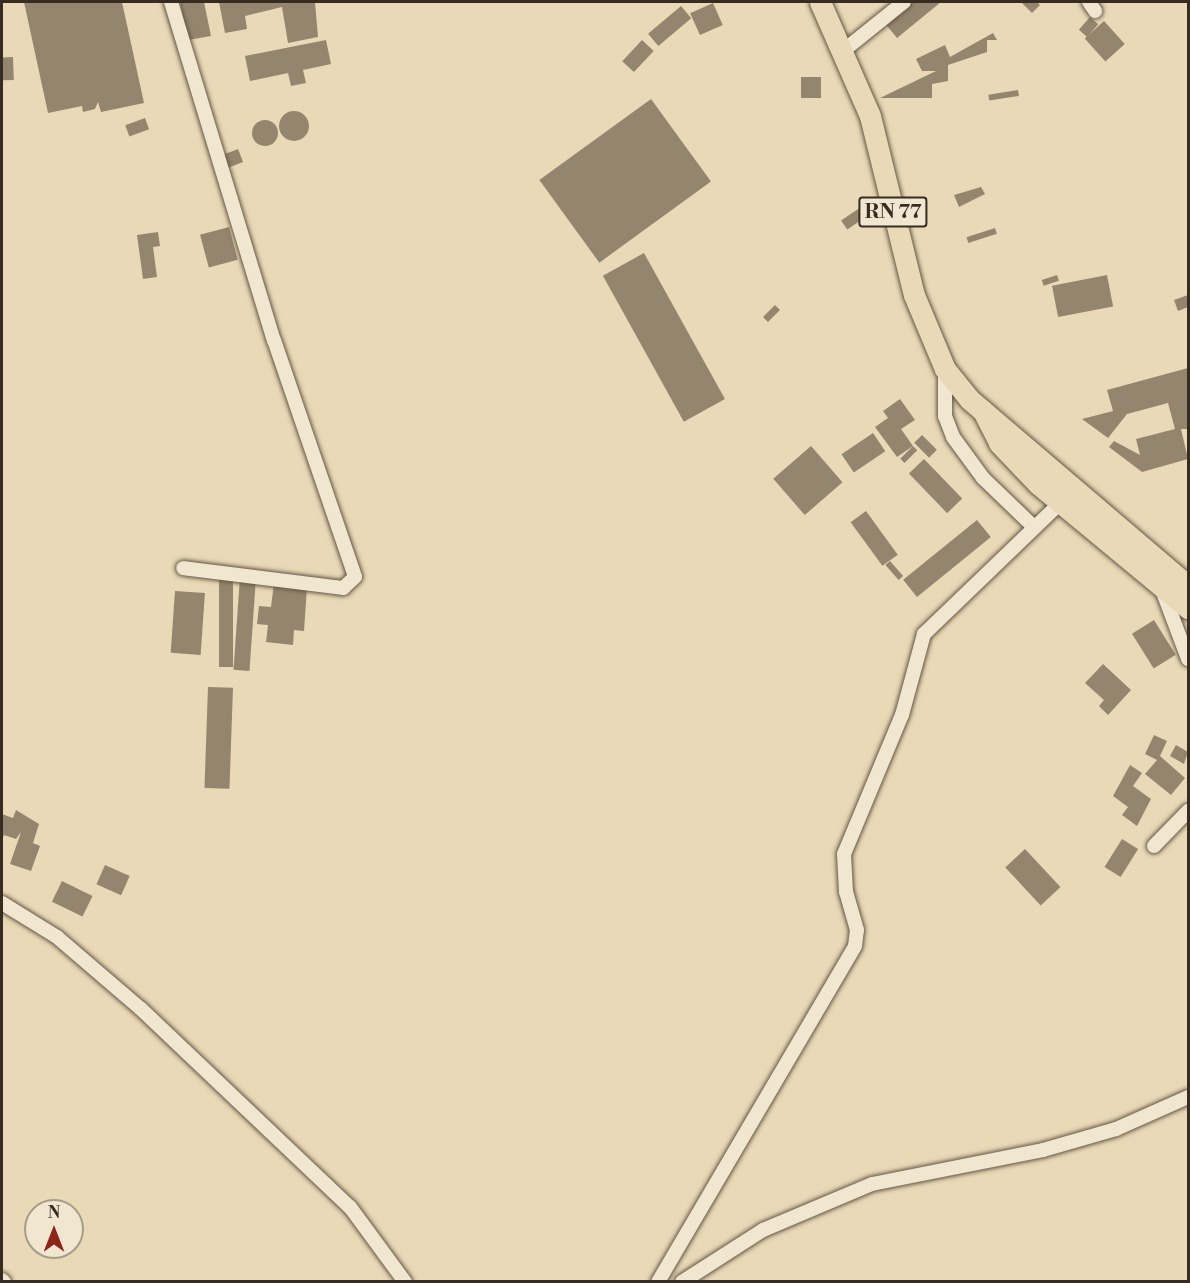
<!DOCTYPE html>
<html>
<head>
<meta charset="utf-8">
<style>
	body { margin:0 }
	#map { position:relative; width:1190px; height:1283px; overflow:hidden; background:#e9d9b6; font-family:"Libre Bodoni",serif }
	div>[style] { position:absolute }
	.building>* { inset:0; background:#94866e; transform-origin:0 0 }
	.round { border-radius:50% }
	.roads { filter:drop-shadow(0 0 2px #645746) drop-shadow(0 0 2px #645746) }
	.street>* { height:14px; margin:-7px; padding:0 7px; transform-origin:7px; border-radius:7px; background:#f1e6d0 }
	.primary>* { height:21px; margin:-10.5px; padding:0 10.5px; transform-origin:10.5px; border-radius:10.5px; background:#e9d9b6 }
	span { translate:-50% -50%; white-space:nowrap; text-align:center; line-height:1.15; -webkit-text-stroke:5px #f1e6d0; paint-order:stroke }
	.shield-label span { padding:2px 4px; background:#f1e6d0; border:2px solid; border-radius:4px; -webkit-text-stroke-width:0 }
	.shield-label { font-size:20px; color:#372c21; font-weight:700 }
	.frame { position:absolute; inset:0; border:3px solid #372c21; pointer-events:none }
	.north { position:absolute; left:24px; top:1199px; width:60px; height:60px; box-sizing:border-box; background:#f1e6d0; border:2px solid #a79c8a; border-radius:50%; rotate:0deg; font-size:16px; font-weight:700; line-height:24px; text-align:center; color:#372c21 }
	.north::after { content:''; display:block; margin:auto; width:21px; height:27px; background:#8f2418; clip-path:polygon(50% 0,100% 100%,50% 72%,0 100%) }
</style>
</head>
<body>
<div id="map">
	<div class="building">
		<i style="clip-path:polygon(24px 2px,122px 2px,144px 103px,101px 112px,98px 102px,95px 109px,83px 112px,82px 106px,48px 113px)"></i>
		<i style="clip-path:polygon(180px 2px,204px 2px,211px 36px,188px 40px)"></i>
		<i style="clip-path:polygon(219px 2px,315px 2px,318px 37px,288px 43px,282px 7px,245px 16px,247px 29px,225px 33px)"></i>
		<i style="clip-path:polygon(907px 2px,941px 2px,897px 38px,883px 21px)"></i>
		<i style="clip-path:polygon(1021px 2px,1037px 2px,1040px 5px,1032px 13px)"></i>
		<i style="left:713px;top:3px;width:24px;height:25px;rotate:66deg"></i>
		<i style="left:681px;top:6px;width:16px;height:43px;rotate:50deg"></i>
		<i style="left:1090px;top:17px;width:11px;height:17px;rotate:41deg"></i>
		<i style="left:1104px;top:21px;width:31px;height:26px;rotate:48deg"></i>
		<i style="clip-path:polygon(993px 33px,997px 40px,987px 40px,987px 52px,948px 65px,948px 81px,932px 84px,932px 98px,880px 98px,936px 71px,922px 71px,916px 59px,945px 45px,950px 57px)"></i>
		<i style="clip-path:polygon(326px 40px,331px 64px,303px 70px,306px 83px,291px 86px,288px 73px,250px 81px,245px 56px)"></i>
		<i style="left:642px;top:40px;width:16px;height:29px;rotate:43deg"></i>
		<i style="left:13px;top:57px;width:23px;height:11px;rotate:88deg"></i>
		<i style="left:821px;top:77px;width:21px;height:20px;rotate:90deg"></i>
		<i style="left:1018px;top:90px;width:6px;height:30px;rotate:81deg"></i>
		<i style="left:651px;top:99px;width:102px;height:138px;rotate:54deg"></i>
		<i class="round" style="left:279px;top:111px;width:30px;height:30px"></i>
		<i style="left:145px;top:118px;width:12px;height:21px;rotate:70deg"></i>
		<i class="round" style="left:252px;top:120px;width:26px;height:26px"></i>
		<i style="left:238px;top:149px;width:14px;height:16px;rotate:69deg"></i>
		<i style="clip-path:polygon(981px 187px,985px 194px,959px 207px,954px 195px)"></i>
		<i style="left:861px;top:207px;width:11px;height:24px;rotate:56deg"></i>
		<i style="left:229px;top:227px;width:34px;height:30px;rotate:75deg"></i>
		<i style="left:995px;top:228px;width:6px;height:30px;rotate:72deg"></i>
		<i style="clip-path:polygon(158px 232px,160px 246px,153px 247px,157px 277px,143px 279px,137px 235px)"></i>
		<i style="left:644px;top:253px;width:167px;height:47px;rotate:61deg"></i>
		<i style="left:1057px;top:275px;width:6px;height:16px;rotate:72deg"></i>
		<i style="left:1107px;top:275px;width:32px;height:56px;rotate:79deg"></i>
		<i style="clip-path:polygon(1188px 295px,1188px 307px,1178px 311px,1174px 300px)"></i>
		<i style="left:775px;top:305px;width:7px;height:17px;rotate:45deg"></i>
		<i style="clip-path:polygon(1188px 368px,1188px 429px,1181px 429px,1188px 459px,1142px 472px,1109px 447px,1114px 441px,1140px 455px,1136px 439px,1175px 429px,1168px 403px,1127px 414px,1108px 438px,1082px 419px,1113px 411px,1107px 390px)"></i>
		<i style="clip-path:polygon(900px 399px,915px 420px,901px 429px,913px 446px,897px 457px,875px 427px,888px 418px,883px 411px)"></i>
		<i style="left:873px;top:433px;width:22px;height:38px;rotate:56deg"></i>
		<i style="left:922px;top:435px;width:21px;height:11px;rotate:45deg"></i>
		<i style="left:811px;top:446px;width:48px;height:50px;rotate:49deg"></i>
		<i style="left:913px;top:446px;width:6px;height:18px;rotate:45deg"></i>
		<i style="left:924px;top:459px;width:55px;height:21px;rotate:46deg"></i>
		<i style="left:866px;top:511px;width:54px;height:19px;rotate:54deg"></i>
		<i style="left:977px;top:520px;width:22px;height:95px;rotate:51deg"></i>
		<i style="left:890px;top:561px;width:20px;height:6px;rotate:49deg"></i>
		<i style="left:219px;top:575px;width:14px;height:92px"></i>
		<i style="left:240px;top:577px;width:16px;height:93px;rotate:4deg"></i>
		<i style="clip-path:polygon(274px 583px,307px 587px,304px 631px,294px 630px,293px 645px,266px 642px,268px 625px,257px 624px,259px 606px,271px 607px)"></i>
		<i style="left:175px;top:591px;width:30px;height:62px;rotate:4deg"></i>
		<i style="left:1154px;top:620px;width:41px;height:26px;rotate:58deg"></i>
		<i style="clip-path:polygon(1103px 664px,1131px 690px,1108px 715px,1099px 706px,1104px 700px,1085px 683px)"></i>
		<i style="left:208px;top:687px;width:25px;height:101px;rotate:2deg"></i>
		<i style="clip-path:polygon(1154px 735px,1167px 741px,1160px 756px,1185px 778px,1171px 795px,1145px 774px,1157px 760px,1145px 754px)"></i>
		<i style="clip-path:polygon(1176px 745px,1188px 752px,1184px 764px,1170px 756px)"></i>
		<i style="clip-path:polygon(1130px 765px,1142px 773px,1133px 786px,1151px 799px,1137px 826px,1122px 815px,1128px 807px,1113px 796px)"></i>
		<i style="clip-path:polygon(16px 810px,39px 824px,33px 843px,40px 846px,31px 871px,10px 864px,21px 832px,16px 839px,4px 835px,2px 840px,2px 814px,13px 818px)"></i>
		<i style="left:1122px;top:839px;width:19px;height:33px;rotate:32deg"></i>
		<i style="left:1025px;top:849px;width:52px;height:27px;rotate:47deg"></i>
		<i style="left:105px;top:865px;width:27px;height:21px;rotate:24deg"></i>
		<i style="left:62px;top:881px;width:34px;height:23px;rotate:26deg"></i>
	</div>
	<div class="roads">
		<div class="street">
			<i style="left:171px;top:2px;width:353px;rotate:73.1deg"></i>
			<i style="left:274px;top:340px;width:250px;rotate:71.1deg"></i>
			<i style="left:355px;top:577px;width:16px;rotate:137deg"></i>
			<i style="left:343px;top:588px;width:161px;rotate:-172.9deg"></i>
			<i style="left:1089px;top:2px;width:11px;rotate:56deg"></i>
			<i style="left:843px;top:51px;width:78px;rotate:-38.8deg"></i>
			<i style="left:945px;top:369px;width:47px;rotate:90deg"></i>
			<i style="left:945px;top:416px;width:22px;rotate:69deg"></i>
			<i style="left:953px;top:437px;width:51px;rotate:53.8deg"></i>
			<i style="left:983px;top:478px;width:71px;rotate:43.9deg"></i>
			<i style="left:1161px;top:587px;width:77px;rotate:69.4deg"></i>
			<i style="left:1154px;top:846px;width:49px;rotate:-45.8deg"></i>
			<i style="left:2px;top:903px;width:65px;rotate:31.7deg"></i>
			<i style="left:57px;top:937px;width:111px;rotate:40.6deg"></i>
			<i style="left:141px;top:1009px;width:288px;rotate:43.5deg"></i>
			<i style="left:350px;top:1207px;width:93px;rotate:53.7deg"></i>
			<i style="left:2px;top:1280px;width:3px;rotate:45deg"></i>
			<i style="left:658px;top:1282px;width:389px;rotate:-59.6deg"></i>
			<i style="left:855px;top:946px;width:16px;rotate:-83deg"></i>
			<i style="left:857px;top:930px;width:40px;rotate:-106deg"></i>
			<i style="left:846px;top:892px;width:38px;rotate:-93deg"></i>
			<i style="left:844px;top:854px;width:151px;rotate:-67.4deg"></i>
			<i style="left:902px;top:715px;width:84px;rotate:-74.8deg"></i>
			<i style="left:924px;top:634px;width:187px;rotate:-43.9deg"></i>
			<i style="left:682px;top:1282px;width:96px;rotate:-32.7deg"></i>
			<i style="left:763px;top:1230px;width:118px;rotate:-22.9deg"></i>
			<i style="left:872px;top:1184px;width:174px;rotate:-11.2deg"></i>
			<i style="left:1043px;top:1150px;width:76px;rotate:-16deg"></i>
			<i style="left:1116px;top:1129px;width:79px;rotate:-24deg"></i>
		</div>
		<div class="primary">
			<i style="left:820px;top:2px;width:124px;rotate:66.3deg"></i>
			<i style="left:870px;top:116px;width:184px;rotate:76.2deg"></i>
			<i style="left:914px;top:295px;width:80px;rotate:67.3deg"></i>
			<i style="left:945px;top:369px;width:38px;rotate:51deg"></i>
			<i style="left:969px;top:399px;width:288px;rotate:40.5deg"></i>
			<i style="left:983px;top:411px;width:36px;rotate:63deg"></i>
			<i style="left:999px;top:443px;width:57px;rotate:46.4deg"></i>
			<i style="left:1038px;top:484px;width:195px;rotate:39.6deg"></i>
		</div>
	</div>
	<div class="shield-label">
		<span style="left:893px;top:212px">RN 77</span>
	</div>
	<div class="frame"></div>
	<div class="north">N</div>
</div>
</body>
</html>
